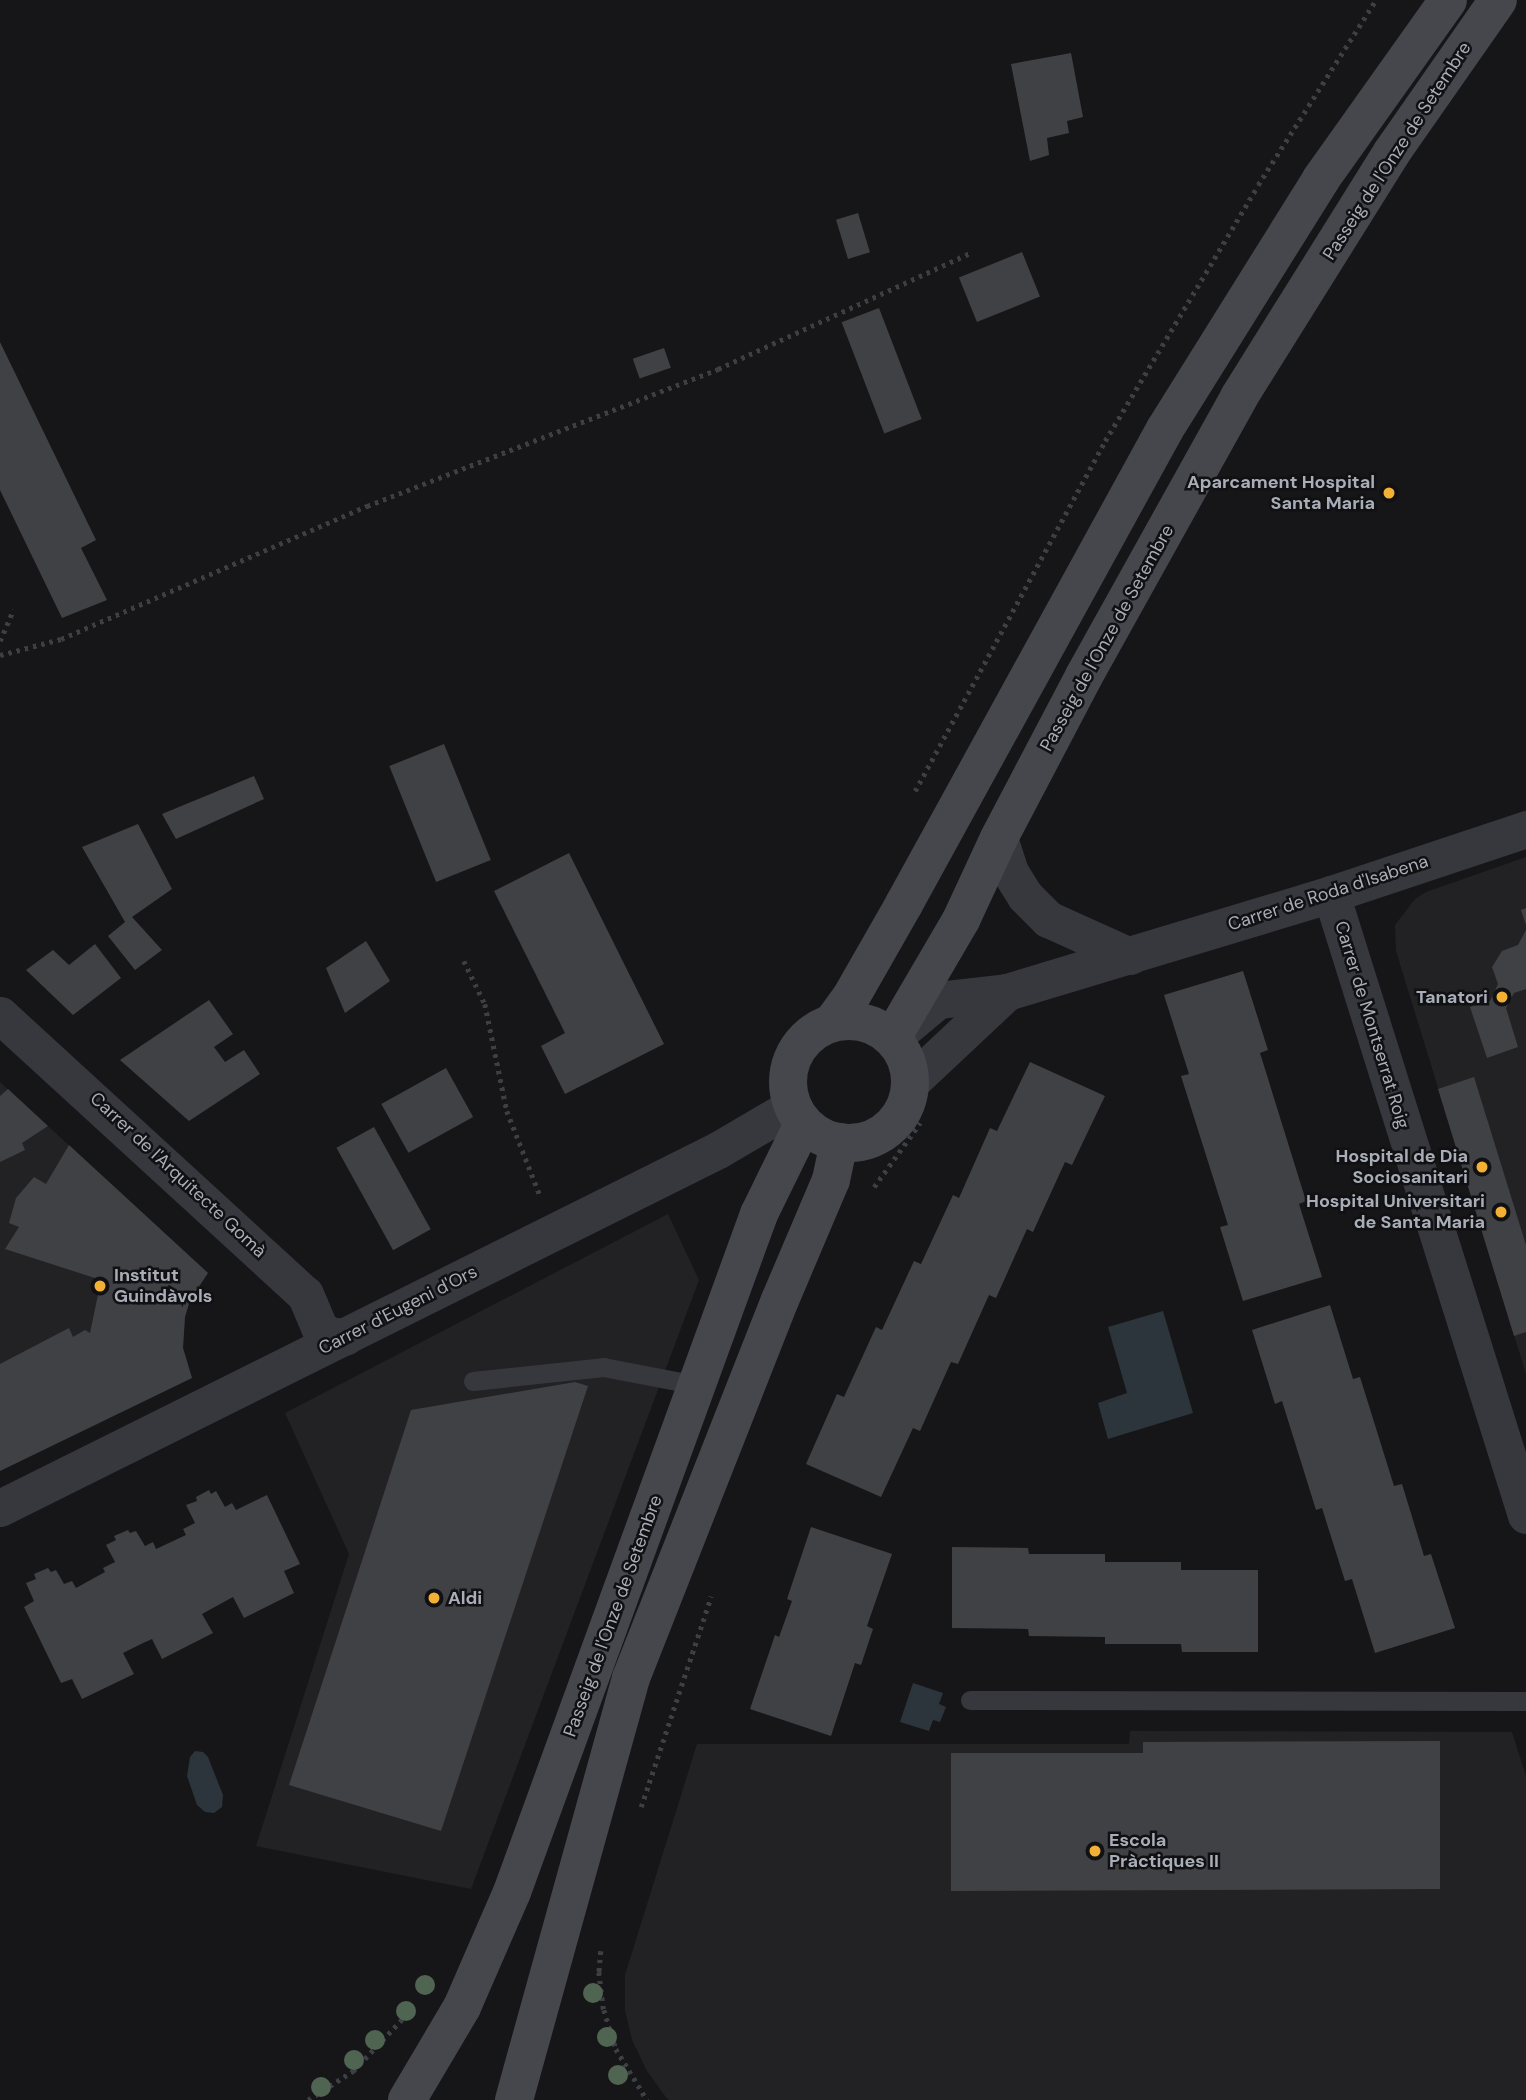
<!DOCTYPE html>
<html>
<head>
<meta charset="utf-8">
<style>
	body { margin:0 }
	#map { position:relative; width:1526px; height:2100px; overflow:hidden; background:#161618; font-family:"DM Sans",sans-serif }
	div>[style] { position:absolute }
	.built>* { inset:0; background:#222225 }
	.water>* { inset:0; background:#2c353c }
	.building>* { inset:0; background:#404145; transform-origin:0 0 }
	.path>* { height:4.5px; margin-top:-2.25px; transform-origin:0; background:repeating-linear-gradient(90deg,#3d3f44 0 3.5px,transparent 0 8.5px) }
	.lane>* { height:19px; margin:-9.5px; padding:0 9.5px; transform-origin:9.5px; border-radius:9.5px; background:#37383d }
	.street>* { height:37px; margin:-18.5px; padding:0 18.5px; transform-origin:18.5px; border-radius:18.5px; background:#37383d }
	.secondary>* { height:38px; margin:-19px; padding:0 19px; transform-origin:19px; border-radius:19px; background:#45474d }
	.secondary>.ring { margin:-19px; padding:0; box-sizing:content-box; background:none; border:38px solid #45474d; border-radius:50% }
	.trees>* { width:20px; height:20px; margin:-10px; border-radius:50%; background:#506452 }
	.dots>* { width:19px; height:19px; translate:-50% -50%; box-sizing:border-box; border:4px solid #111113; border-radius:50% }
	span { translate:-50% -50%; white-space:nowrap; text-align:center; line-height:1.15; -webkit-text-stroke:5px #111113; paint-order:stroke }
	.street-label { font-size:18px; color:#a8adb8 }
	.poi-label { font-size:18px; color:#a8adb8; font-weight:700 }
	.right { translate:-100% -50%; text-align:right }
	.left { translate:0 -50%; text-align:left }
</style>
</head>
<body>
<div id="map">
	<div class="built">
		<i style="clip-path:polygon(1526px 857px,1526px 1374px,1396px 951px,1395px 925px,1415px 899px,1426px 892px)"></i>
		<i style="clip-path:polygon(0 1082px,208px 1273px,190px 1300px,185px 1317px,183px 1348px,192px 1378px,0 1471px)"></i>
		<i style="clip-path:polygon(668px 1214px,699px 1280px,471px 1889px,256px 1846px,349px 1554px,285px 1413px)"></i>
		<i style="clip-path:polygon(1130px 1731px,1512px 1732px,1526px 1776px,1526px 2100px,669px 2100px,665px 2096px,647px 2071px,632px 2040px,625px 2010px,625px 1975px,697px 1744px,1129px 1744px)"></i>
	</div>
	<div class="water">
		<i style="clip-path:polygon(1163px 1311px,1193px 1413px,1108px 1439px,1098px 1403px,1127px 1393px,1108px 1327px)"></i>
		<i style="clip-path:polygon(913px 1683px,943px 1693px,939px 1704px,946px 1707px,940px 1722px,933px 1720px,929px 1731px,900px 1722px)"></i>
		<i style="clip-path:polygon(195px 1751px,203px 1752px,208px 1757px,223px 1795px,222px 1807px,214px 1813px,205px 1812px,197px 1805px,187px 1776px,190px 1757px)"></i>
	</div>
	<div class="building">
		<i style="clip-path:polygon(1071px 53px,1083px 117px,1067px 121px,1069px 133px,1047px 138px,1049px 155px,1030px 161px,1011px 64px)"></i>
		<i style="left:858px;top:213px;width:41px;height:23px;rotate:73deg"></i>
		<i style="left:1022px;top:252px;width:48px;height:68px;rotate:68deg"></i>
		<i style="left:879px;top:308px;width:119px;height:40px;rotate:69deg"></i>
		<i style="clip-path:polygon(0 342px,96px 540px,81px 548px,107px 600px,62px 618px,0 490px)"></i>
		<i style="left:664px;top:348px;width:21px;height:33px;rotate:71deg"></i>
		<i style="left:444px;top:744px;width:125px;height:59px;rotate:68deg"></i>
		<i style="clip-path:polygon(254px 776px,264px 799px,176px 839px,162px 814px)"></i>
		<i style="clip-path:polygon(138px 824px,172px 889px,132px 917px,162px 950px,135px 970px,108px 936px,125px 922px,82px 847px)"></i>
		<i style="clip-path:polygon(569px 853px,664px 1044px,565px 1094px,541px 1046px,565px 1033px,494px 891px)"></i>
		<i style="clip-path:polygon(1526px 908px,1526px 925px,1521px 910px)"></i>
		<i style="clip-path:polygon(1526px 930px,1526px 989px,1514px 993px,1506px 1008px,1518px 1047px,1487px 1058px,1470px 1007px,1490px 1001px,1498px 984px,1492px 967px,1502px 951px,1518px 945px)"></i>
		<i style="clip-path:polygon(366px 941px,390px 981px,345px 1013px,326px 968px)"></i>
		<i style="clip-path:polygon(95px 944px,121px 978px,73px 1015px,26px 970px,53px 950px,69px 965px)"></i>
		<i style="clip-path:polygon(1243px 971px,1268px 1050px,1260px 1053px,1306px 1201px,1299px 1204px,1322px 1277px,1243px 1301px,1220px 1227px,1228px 1225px,1181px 1076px,1189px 1074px,1164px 995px)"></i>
		<i style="clip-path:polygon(209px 1000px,233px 1034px,214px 1047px,225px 1062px,244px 1050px,260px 1074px,189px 1121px,120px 1060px)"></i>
		<i style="clip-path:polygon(1030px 1062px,1105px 1096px,1072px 1165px,1065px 1162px,1033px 1232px,1027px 1229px,996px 1298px,989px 1295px,958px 1364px,951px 1362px,920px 1431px,913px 1428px,881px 1497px,806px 1464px,837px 1394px,844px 1397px,876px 1327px,882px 1330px,914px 1261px,921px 1264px,953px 1195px,959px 1198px,990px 1128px,997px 1131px)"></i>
		<i style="left:446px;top:1068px;width:56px;height:74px;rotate:61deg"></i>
		<i style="clip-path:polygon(1474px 1077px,1526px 1245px,1526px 1332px,1514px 1336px,1438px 1089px)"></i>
		<i style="clip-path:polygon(8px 1089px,48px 1126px,22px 1143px,25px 1150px,0 1162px,0 1096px)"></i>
		<i style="left:374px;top:1127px;width:117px;height:43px;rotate:61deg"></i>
		<i style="clip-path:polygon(69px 1145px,208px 1273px,190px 1300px,185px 1317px,183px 1348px,192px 1378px,0 1471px,0 1364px,69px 1328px,73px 1337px,85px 1330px,90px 1333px,101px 1280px,5px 1249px,19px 1227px,9px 1223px,16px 1198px,34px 1177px,46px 1184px)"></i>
		<i style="clip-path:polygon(1330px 1305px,1353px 1379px,1360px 1377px,1394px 1486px,1402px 1484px,1424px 1556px,1431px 1554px,1455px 1628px,1375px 1653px,1352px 1579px,1345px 1581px,1322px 1508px,1316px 1510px,1282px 1401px,1275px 1404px,1252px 1330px)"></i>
		<i style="clip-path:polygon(575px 1382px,588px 1386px,441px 1831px,289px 1785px,411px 1410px)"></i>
		<i style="clip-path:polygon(209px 1490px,211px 1494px,216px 1491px,225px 1507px,232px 1503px,236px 1510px,267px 1495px,300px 1564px,284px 1571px,294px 1593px,244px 1618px,233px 1597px,202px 1614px,213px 1633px,162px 1659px,152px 1639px,141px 1644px,123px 1653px,134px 1674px,82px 1699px,72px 1679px,61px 1683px,24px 1607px,34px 1601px,26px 1583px,36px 1579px,34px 1574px,48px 1568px,51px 1572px,56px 1570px,64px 1584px,72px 1581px,76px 1588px,105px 1572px,103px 1568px,115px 1562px,106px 1545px,116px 1540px,114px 1536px,128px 1530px,130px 1533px,136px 1531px,145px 1546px,153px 1542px,156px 1549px,186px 1535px,183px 1529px,195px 1523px,186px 1505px,197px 1501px,196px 1497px)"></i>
		<i style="clip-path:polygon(811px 1527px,892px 1554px,867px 1626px,873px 1629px,861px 1665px,855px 1663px,831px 1736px,750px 1709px,775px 1635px,779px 1637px,792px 1601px,787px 1599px)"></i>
		<i style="clip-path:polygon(952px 1547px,1028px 1548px,1029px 1554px,1105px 1554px,1105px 1562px,1181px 1562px,1181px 1570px,1258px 1570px,1258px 1652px,1182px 1652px,1181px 1644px,1105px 1644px,1105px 1637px,1029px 1636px,1028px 1629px,952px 1628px)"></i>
		<i style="clip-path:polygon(1440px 1741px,1440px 1889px,951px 1891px,951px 1753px,1143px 1753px,1143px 1742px)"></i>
	</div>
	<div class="path">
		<i style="left:0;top:641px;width:34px;rotate:-67deg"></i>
		<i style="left:0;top:655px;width:63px;rotate:-14.7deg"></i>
		<i style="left:61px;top:639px;width:334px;rotate:-23.5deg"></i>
		<i style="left:367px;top:506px;width:377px;rotate:-21.3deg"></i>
		<i style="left:718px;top:369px;width:280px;rotate:-24.7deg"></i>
		<i style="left:915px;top:791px;width:398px;rotate:-61.5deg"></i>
		<i style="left:1105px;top:441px;width:298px;rotate:-59.1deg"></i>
		<i style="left:1258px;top:185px;width:219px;rotate:-57.5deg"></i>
		<i style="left:464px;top:961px;width:48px;rotate:64deg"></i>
		<i style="left:485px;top:1004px;width:109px;rotate:78.4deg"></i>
		<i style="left:507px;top:1111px;width:90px;rotate:68.6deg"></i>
		<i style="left:780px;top:1068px;width:34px;rotate:-67deg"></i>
		<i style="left:874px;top:1187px;width:79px;rotate:-54.3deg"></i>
		<i style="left:641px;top:1807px;width:222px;rotate:-71.6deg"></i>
		<i style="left:601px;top:1951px;width:21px;rotate:95deg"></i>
		<i style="left:599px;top:1972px;width:38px;rotate:83deg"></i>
		<i style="left:604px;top:2010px;width:41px;rotate:72.9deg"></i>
		<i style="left:616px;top:2049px;width:60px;rotate:58.7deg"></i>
		<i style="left:308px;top:2100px;width:54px;rotate:-32.8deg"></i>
		<i style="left:353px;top:2071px;width:80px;rotate:-46.5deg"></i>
	</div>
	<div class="lane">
		<i style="left:473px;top:1381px;width:131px;rotate:-6.1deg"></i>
		<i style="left:603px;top:1367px;width:96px;rotate:10.8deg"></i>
		<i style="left:970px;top:1700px;width:556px;rotate:0.1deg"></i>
	</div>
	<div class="street">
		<i style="left:999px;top:838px;width:36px;rotate:72deg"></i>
		<i style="left:1010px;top:872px;width:28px;rotate:58deg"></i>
		<i style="left:1025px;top:896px;width:33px;rotate:45deg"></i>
		<i style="left:1048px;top:919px;width:90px;rotate:24.3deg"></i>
		<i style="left:1331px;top:894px;width:651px;rotate:72.57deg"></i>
		<i style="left:0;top:1015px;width:413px;rotate:42.5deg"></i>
		<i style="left:305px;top:1294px;width:36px;rotate:67deg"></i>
		<i style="left:319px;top:1327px;width:11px;rotate:45deg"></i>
		<i style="left:327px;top:1335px;width:18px;rotate:6deg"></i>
		<i style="left:896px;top:1035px;width:55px;rotate:-39.8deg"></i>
		<i style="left:938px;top:1000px;width:69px;rotate:-6.6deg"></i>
		<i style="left:1007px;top:992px;width:338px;rotate:-16.8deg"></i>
		<i style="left:1331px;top:894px;width:206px;rotate:-18.4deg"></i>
		<i style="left:910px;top:1083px;width:133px;rotate:-43.2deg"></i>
		<i style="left:0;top:1508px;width:802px;rotate:-26.5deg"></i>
		<i style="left:718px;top:1150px;width:87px;rotate:-30.4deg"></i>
	</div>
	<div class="secondary">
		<i class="ring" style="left:788px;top:1021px;width:84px;height:84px"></i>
		<i style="left:832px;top:1023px;width:32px;rotate:-54deg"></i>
		<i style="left:851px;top:997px;width:107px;rotate:-60.3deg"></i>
		<i style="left:904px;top:904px;width:542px;rotate:-61.21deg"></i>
		<i style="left:1165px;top:429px;width:295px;rotate:-58deg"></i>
		<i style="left:1321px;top:179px;width:219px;rotate:-54.6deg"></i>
		<i style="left:892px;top:1038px;width:137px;rotate:-59.7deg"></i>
		<i style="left:961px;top:920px;width:90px;rotate:-65.1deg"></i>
		<i style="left:999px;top:838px;width:183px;rotate:-62.3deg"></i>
		<i style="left:1084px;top:676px;width:319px;rotate:-60.9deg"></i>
		<i style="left:1239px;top:397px;width:289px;rotate:-58deg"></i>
		<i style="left:1392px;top:152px;width:185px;rotate:-55.1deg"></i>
		<i style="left:407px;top:2100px;width:108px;rotate:-59.4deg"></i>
		<i style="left:462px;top:2007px;width:125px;rotate:-66.5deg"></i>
		<i style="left:512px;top:1892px;width:722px;rotate:-69.98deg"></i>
		<i style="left:759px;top:1214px;width:100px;rotate:-63.9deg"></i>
		<i style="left:514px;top:2100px;width:438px;rotate:-74.5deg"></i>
		<i style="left:631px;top:1678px;width:406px;rotate:-68.5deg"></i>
		<i style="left:780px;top:1300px;width:130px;rotate:-67deg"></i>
		<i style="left:831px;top:1180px;width:39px;rotate:-78deg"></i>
	</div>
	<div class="trees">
		<i style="left:425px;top:1985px"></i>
		<i style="left:593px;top:1993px"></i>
		<i style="left:406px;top:2011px"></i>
		<i style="left:607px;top:2037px"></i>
		<i style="left:375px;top:2040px"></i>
		<i style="left:354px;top:2060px"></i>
		<i style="left:618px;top:2075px"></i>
		<i style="left:321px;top:2087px"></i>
	</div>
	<div class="dots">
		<i style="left:1389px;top:493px;background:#f2b134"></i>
		<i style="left:1502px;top:997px;background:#f2b134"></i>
		<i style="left:1482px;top:1167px;background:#f2b134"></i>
		<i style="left:1501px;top:1212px;background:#f2b134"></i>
		<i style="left:100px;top:1286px;background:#f2b134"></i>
		<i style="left:434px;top:1598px;background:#f2b134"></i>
		<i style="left:1095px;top:1851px;background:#f2b134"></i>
	</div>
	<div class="street-label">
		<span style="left:1397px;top:151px;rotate:-57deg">Passeig de l'Onze de Setembre</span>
		<span style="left:1107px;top:638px;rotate:-61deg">Passeig de l'Onze de Setembre</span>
		<span style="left:1328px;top:893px;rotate:-18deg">Carrer de Roda d'Isabena</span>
		<span style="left:1372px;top:1025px;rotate:73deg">Carrer de Montserrat Roig</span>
		<span style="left:178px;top:1175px;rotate:43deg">Carrer de l'Arquitecte Gomà</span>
		<span style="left:398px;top:1310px;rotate:-27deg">Carrer d'Eugeni d'Ors</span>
		<span style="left:613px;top:1616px;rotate:-70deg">Passeig de l'Onze de Setembre</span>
	</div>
	<div class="poi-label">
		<span class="right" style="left:1375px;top:493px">Aparcament Hospital<br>Santa Maria</span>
		<span class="right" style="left:1488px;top:997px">Tanatori</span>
		<span class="right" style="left:1468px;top:1167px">Hospital de Dia<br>Sociosanitari</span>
		<span class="right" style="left:1485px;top:1212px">Hospital Universitari<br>de Santa Maria</span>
		<span class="left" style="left:114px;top:1286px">Institut<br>Guindàvols</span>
		<span class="left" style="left:448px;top:1598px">Aldi</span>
		<span class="left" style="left:1109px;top:1851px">Escola<br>Pràctiques II</span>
	</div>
</div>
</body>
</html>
